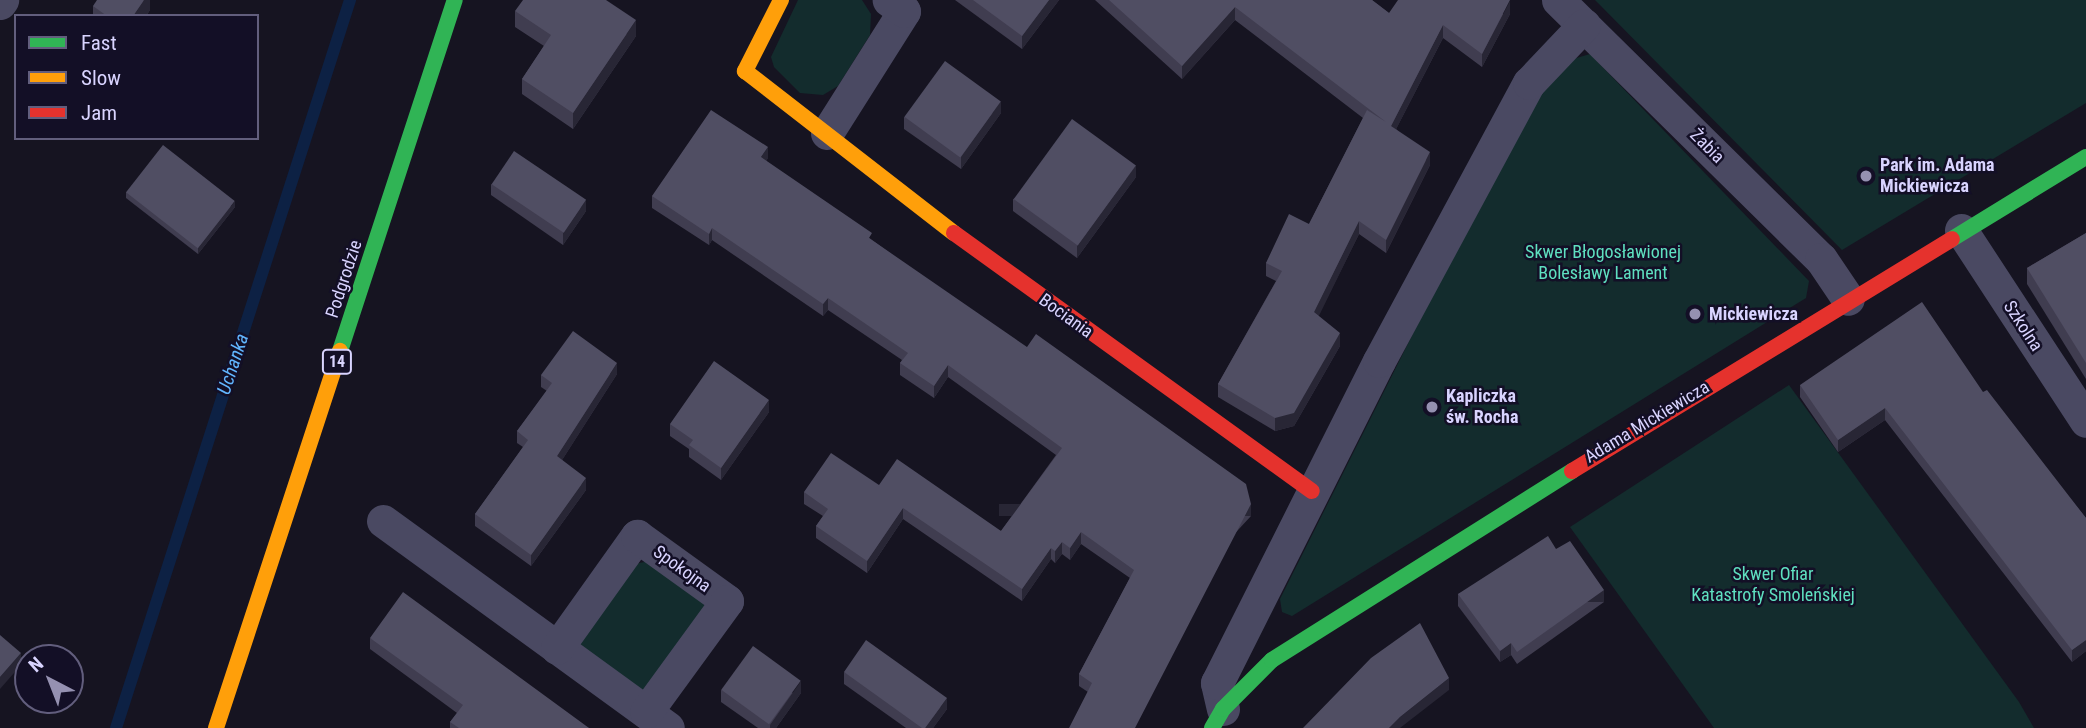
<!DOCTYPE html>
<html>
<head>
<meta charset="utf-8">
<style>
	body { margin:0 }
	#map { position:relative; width:2086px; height:728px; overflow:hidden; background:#161421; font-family:"Roboto Condensed",sans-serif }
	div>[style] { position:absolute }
	.green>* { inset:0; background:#132c2d }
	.stream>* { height:12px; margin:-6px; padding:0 6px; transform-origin:6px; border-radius:6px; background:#0d2144 }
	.street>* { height:33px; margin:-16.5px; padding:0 16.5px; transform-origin:16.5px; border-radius:16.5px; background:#4a4962 }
	.fast>* { height:16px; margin:-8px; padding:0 8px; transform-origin:8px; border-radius:8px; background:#30b455 }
	.slow>* { height:16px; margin:-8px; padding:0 8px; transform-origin:8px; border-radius:8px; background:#ff9f0a }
	.jam>* { height:16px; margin:-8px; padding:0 8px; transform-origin:8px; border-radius:8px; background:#e5322d }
	.wall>* { inset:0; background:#403d50 }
	.shaded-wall>* { inset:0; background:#282635; transform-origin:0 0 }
	.building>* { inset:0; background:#504e63; transform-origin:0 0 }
	.dots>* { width:19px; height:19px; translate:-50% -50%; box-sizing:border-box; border:4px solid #130f26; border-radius:50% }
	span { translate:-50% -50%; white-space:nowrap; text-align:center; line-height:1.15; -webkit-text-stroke:5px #130f26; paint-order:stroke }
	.shield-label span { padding:2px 5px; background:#130f26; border:2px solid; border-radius:5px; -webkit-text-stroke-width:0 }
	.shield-label { font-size:16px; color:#d9d4ff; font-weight:700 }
	.street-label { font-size:18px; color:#d9d4ff }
	.poi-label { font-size:18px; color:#d9d4ff; font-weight:700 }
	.left { translate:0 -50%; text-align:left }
	.park-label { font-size:18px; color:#5fe0c0 }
	.water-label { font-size:19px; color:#62b6ff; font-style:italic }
	.legend { position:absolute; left:14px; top:14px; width:245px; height:126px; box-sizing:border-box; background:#130f26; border:2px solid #625e7d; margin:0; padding:9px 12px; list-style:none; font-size:21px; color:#d9d4ff }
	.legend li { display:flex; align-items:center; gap:14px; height:35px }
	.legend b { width:35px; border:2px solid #625e7d }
	.north { position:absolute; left:14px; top:644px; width:70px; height:70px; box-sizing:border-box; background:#130f26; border:2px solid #625e7d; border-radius:50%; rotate:318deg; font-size:19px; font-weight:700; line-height:28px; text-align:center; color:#d9d4ff }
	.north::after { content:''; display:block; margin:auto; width:24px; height:32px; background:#9591b1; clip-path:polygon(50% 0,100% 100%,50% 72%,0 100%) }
</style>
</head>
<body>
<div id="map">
	<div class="green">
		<i style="clip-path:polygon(798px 0,862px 0,871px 14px,870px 35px,838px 86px,823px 95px,800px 93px,774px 67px,771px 57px)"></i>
		<i style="clip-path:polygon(1595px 0,2086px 0,2086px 103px,1842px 250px)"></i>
		<i style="clip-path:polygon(1590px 54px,1809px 281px,1806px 298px,1292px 616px,1282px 612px,1280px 599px,1528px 104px,1563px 62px)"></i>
		<i style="clip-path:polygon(1789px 385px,2019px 702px,2034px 728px,1714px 728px,1570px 527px)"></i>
		<i style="clip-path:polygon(649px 561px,694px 586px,706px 608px,643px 693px,579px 648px,583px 624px,635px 564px)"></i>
	</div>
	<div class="stream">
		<i style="left:116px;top:728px;width:765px;rotate:-72.18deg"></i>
	</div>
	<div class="street">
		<i style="left:1558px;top:0;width:369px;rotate:44.6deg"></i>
		<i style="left:1821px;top:259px;width:48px;rotate:56deg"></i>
		<i style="left:0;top:3px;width:4px;rotate:-56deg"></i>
		<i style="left:827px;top:133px;width:144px;rotate:-57.7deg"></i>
		<i style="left:904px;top:11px;width:19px;rotate:-144deg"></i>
		<i style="left:1961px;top:230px;width:228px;rotate:56.8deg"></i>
		<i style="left:383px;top:521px;width:352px;rotate:36deg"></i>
		<i style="left:557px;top:648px;width:138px;rotate:-54.5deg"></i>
		<i style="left:637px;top:536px;width:111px;rotate:35.8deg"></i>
		<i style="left:727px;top:601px;width:137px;rotate:126.1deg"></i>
		<i style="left:1223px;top:709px;width:27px;rotate:-103deg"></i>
		<i style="left:1217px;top:683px;width:360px;rotate:-63.3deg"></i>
		<i style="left:1379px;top:361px;width:316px;rotate:-61.7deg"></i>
		<i style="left:1529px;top:83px;width:80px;rotate:-46.5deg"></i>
	</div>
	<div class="fast">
		<i style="left:1952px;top:239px;width:157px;rotate:-31.5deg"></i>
		<i style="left:340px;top:351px;width:369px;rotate:-71.9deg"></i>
		<i style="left:1212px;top:728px;width:22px;rotate:-60deg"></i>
		<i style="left:1223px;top:709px;width:69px;rotate:-45deg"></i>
		<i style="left:1272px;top:660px;width:355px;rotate:-32.2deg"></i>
	</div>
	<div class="slow">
		<i style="left:781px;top:0;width:80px;rotate:116.9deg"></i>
		<i style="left:745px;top:71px;width:264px;rotate:37.8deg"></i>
		<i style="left:216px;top:728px;width:397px;rotate:-71.8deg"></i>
	</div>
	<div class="jam">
		<i style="left:954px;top:233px;width:441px;rotate:35.8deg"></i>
		<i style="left:1572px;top:471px;width:445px;rotate:-31.4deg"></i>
	</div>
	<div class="wall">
		<i style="clip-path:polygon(150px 0,150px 10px,146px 16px,93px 16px,93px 6px)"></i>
		<i style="clip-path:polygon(955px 0,1059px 0,1022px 49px)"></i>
		<i style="clip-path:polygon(1095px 0,1372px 0,1389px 13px,1510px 14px,1482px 67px,1443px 38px,1396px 129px,1430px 165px,1386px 253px,1359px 234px,1318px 316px,1340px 346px,1294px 426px,1275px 431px,1218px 397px,1218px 384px,1276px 281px,1266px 276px,1266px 263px,1309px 224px,1363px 118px,1235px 20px,1182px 79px)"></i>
		<i style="clip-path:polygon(515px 11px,636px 36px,573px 129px,522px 94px,522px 79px,544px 46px,515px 27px)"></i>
		<i style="clip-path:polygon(1001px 113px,961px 169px,904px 129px,904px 117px)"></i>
		<i style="clip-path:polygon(768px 158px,766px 161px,872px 240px,1251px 516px,1088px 692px,1079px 686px,1079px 674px,1130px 578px,1081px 544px,1070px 560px,1062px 554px,1055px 563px,1051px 559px,1022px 601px,903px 519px,867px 573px,816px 538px,816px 526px,823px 516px,804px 504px,804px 492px,879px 485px,1001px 531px,1056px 455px,948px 377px,934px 398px,900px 375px,900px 363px,902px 360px,828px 310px,823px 316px,712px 240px,709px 245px,652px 208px,652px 196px)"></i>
		<i style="clip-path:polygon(1136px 177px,1077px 258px,1013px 211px,1013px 199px)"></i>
		<i style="clip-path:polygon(491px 184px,586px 211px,563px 245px,491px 195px)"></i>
		<i style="clip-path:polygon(126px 192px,235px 207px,198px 254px,126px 198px)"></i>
		<i style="clip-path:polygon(2086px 233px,2086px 379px,2027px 284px,2027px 268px)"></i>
		<i style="clip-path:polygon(617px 374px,562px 460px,586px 490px,531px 566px,475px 526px,475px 514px,523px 447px,517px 443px,517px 431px,547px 391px,541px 387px,541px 375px)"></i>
		<i style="clip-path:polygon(1800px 385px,1983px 392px,2086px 518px,2086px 651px,2072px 662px,1885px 420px,1838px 452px,1800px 397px)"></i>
		<i style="clip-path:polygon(769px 412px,721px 480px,689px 457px,689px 449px,670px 436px,670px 424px)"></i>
		<i style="clip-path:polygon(1556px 549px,1604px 602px,1517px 664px,1511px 655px,1500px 662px,1458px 606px,1458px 594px)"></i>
		<i style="clip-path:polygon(370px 638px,589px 728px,450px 728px,450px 722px,457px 713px,370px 649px)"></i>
		<i style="clip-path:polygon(844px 672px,947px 709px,933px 728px,906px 728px,844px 684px)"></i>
		<i style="clip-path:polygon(721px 690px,801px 693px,776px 728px,758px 728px,721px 702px)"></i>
	</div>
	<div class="shaded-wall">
		<i style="clip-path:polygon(144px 0,150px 0,150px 10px,146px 16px,133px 16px)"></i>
		<i style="clip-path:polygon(1049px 0,1059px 0,1022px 49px,1022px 36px)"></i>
		<i style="clip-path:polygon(1510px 1px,1510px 14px,1482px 67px,1482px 54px)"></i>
		<i style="clip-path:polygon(1235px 7px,1235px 20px,1182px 79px,1182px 66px)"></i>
		<i style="clip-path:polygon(636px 20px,636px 36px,573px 129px,573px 113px)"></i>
		<i style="clip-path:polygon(1443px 25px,1443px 38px,1391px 139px,1391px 126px)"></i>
		<i style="clip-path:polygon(1001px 101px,1001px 113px,961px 169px,961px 157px)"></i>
		<i style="clip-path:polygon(768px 147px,768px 158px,761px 169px,761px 157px)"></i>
		<i style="clip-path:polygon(1430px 152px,1430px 165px,1386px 253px,1386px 240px)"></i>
		<i style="clip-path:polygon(1136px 165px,1136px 177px,1077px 258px,1077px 246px)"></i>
		<i style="clip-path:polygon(586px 200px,586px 211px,563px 245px,563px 233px)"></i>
		<i style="clip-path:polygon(235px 201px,235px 207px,198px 254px,198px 248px)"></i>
		<i style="clip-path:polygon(1359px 221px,1359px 234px,1314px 326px,1314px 312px)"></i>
		<i style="clip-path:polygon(712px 228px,712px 240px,709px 245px,709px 234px)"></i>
		<i style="clip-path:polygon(828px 298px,828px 310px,823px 316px,823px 304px)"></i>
		<i style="clip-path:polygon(1340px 333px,1340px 346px,1294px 426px,1275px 431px,1275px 418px)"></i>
		<i style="clip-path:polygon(617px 363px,617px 374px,557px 468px,557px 456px)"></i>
		<i style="clip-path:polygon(948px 365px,948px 377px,934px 398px,934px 386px)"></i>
		<i style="clip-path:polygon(769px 400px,769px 412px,721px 480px,721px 468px)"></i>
		<i style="clip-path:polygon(1885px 408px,1885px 420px,1838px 452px,1838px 440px)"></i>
		<i style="clip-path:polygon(586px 478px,586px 490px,531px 566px,531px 555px)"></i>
		<i style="left:1251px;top:504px;width:12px;height:252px;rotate:90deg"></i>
		<i style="clip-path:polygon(903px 508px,903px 519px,867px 573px,867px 561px)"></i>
		<i style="clip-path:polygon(1081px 532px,1081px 544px,1070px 560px,1070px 548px)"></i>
		<i style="clip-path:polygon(1062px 542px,1062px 554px,1055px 563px,1055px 551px)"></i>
		<i style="clip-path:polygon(1051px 548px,1051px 559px,1022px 601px,1022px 589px)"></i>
		<i style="left:1604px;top:590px;width:12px;height:107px;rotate:90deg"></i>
		<i style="clip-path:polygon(2086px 640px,2086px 651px,2072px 662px,2072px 650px)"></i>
		<i style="clip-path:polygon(1511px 643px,1511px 655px,1500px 662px,1500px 651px)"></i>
		<i style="clip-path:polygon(21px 653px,21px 665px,0 689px,0 677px)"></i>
		<i style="clip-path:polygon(1449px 678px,1449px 690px,1400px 728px,1389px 728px,1400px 717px)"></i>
		<i style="clip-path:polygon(801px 681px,801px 693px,776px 728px,770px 728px,770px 725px)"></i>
		<i style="clip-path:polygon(947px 698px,947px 709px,933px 728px,925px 728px)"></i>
	</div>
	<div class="building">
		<i style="clip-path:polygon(97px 0,144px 0,133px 16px,107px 16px,93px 6px)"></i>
		<i style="clip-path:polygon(523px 0,606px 0,636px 20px,573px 113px,522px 79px,551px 35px,515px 11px)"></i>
		<i style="clip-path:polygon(973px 0,1049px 0,1022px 36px)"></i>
		<i style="clip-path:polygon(1109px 0,1372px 0,1389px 13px,1398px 0,1510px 0,1482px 54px,1443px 25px,1391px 126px,1430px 152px,1386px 240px,1359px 221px,1314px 312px,1340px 333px,1294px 413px,1275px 418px,1218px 384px,1282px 271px,1266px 263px,1289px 214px,1309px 224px,1367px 110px,1386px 122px,1235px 7px,1182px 66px)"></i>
		<i style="left:945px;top:61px;width:69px;height:69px;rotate:36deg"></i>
		<i style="clip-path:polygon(711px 110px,768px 147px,761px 157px,872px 233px,869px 238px,1027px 347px,1036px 334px,1246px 484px,1251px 504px,1135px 728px,1069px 728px,1092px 683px,1079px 674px,1134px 570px,1081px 532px,1070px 548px,1062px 542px,1055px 551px,1051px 548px,1022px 589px,903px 508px,867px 561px,816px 526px,828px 509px,804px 492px,831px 453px,879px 485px,897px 459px,1001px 531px,1062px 448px,948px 365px,934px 386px,900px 363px,908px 353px,828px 298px,823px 304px,712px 228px,709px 234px,652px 196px)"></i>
		<i style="left:1072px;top:119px;width:79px;height:99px;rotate:36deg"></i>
		<i style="left:163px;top:145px;width:91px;height:60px;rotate:38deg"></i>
		<i style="left:514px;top:151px;width:87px;height:40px;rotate:34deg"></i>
		<i style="clip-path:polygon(2086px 233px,2086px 363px,2027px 268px)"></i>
		<i style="clip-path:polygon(1922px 302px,1983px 392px,1987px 390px,2086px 518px,2086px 640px,2072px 650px,1885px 408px,1838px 440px,1800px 385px)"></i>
		<i style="clip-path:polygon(573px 331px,617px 363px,557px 456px,586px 478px,531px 555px,475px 514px,528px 440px,517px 431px,552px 383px,541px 375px)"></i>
		<i style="clip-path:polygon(714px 361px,769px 400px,721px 468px,689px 445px,693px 440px,670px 424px)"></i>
		<i style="clip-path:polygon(1548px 536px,1556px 549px,1570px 541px,1604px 590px,1517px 652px,1511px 643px,1500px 651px,1458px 594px)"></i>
		<i style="clip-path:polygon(403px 592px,589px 728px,459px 728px,450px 722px,463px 705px,370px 638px)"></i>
		<i style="clip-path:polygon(1420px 623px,1449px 678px,1400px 717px,1389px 728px,1303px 728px,1371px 658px)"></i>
		<i style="clip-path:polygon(0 635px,21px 653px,0 677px)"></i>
		<i style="clip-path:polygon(866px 640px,947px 698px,925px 728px,922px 728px,844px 672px)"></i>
		<i style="left:753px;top:646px;width:59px;height:54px;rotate:36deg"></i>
	</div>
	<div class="dots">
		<i style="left:1866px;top:176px;background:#9591b1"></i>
		<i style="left:1695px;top:314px;background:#9591b1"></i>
		<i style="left:1432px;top:407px;background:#9591b1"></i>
	</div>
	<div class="shield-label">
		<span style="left:337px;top:362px">14</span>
	</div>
	<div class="street-label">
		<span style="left:1707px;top:146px;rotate:45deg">Żabia</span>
		<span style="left:344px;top:279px;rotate:-72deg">Podgrodzie</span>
		<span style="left:1066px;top:316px;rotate:36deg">Bociania</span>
		<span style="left:2023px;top:326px;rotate:57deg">Szkolna</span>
		<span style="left:1647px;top:422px;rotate:-31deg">Adama Mickiewicza</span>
		<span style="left:682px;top:569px;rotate:36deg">Spokojna</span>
	</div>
	<div class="poi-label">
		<span class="left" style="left:1880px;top:176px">Park im. Adama<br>Mickiewicza</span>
		<span class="left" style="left:1709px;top:314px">Mickiewicza</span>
		<span class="left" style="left:1446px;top:407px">Kapliczka<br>św. Rocha</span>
	</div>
	<div class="park-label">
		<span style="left:1603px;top:263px">Skwer Błogosławionej<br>Bolesławy Lament</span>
		<span style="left:1773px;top:585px">Skwer Ofiar<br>Katastrofy Smoleńskiej</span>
	</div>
	<div class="water-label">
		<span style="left:233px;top:364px;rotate:-72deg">Uchanka</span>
	</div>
	<ul class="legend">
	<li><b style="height:9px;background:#30b455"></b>Fast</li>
	<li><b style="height:9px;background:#ff9f0a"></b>Slow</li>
	<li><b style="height:9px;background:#e5322d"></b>Jam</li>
	</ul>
	<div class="north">N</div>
</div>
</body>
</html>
